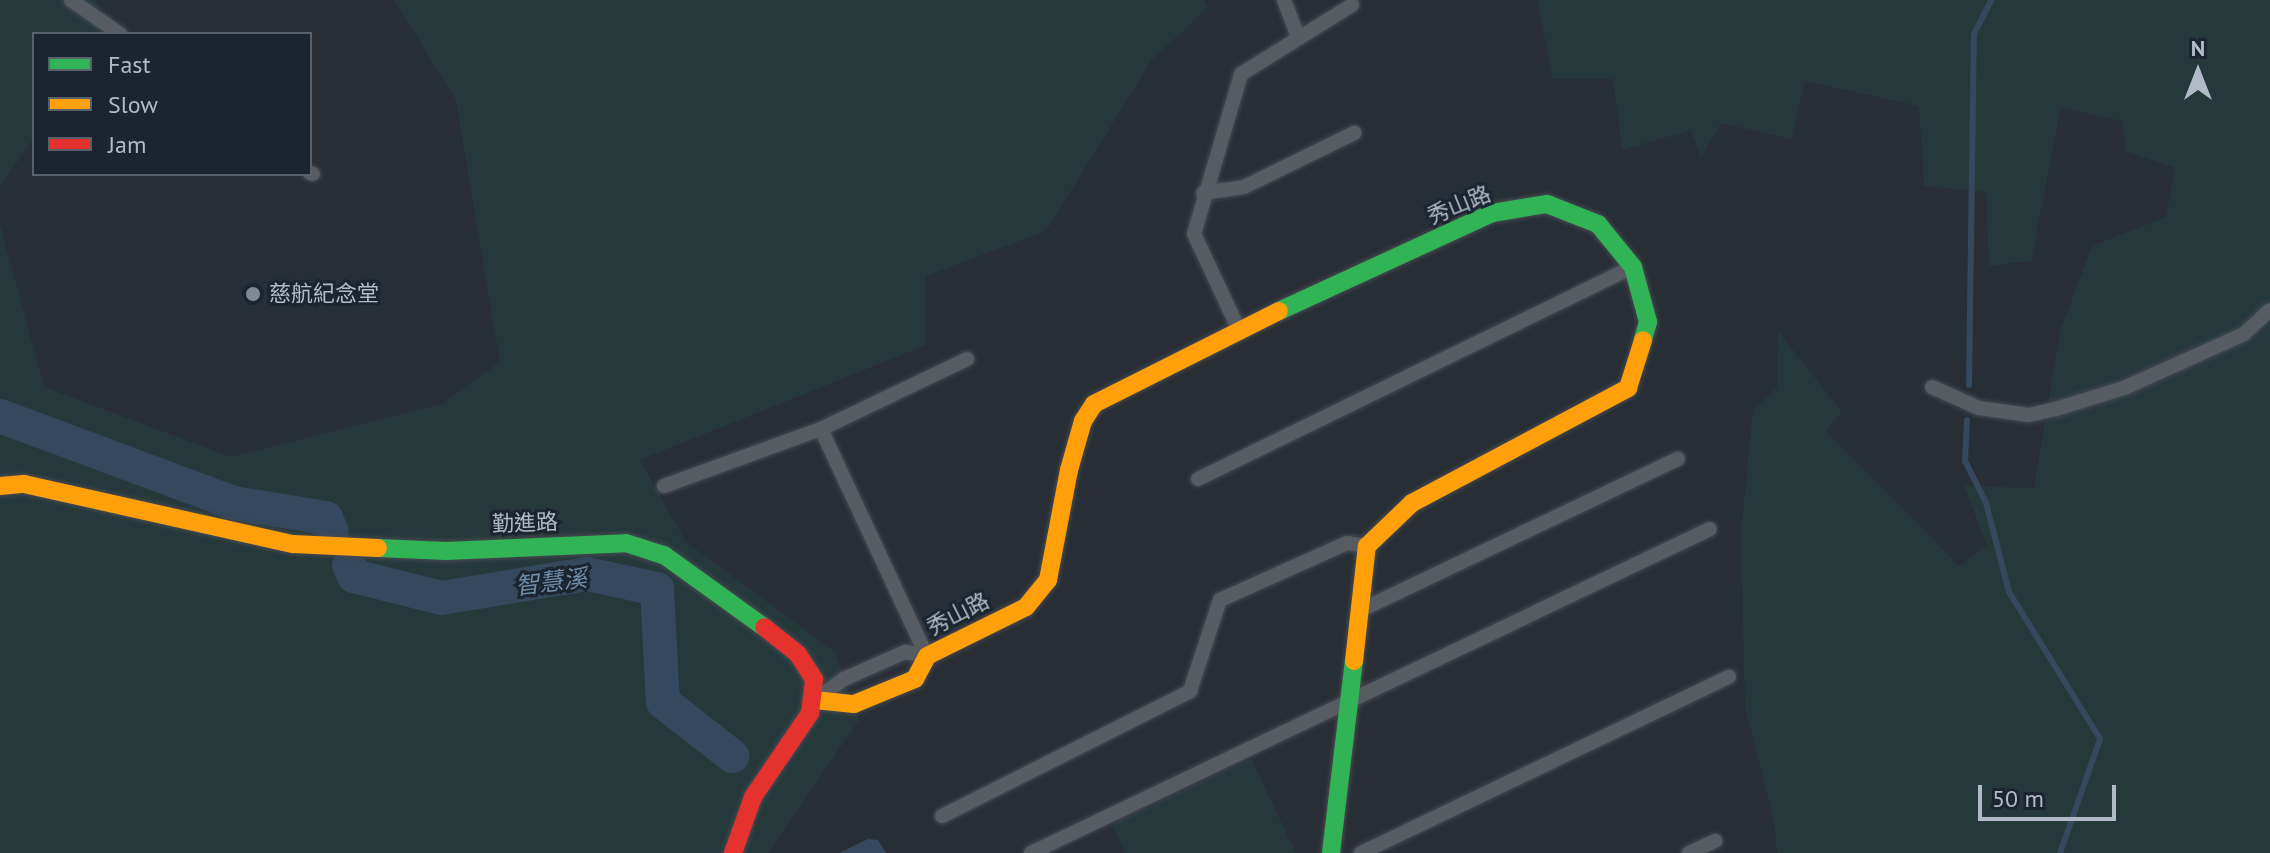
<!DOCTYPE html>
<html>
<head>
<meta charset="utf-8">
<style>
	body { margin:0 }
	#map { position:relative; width:2270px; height:853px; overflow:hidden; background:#282e35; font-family:"PT Sans","Noto Sans TC",sans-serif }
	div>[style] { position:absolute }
	.green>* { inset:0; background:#25393b }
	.water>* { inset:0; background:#34485e }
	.stream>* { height:6px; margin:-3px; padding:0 3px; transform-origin:3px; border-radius:3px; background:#34485e }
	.river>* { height:34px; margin:-17px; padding:0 17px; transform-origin:17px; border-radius:17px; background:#34485e }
	.roads { filter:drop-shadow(0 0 2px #464a50) drop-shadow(0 0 2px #464a50) }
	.street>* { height:14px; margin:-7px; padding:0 7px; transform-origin:7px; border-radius:7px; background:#575c63 }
	.fast>* { height:18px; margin:-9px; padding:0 9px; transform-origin:9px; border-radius:9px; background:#30b455 }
	.slow>* { height:18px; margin:-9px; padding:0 9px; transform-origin:9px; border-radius:9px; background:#ff9f0a }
	.jam>* { height:18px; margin:-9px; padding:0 9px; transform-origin:9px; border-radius:9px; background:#e5322d }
	.dots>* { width:22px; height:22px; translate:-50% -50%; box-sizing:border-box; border:4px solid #1b2530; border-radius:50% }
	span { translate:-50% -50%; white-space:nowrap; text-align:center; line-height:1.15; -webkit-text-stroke:6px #1b2530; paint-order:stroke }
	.street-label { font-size:22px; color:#b0bbc7 }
	.poi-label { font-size:22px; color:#b0bbc7 }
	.left { translate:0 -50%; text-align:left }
	.water-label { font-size:24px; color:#708eab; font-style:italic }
	.legend { position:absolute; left:32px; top:32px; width:280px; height:144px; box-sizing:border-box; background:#1b2530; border:2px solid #57616c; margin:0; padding:10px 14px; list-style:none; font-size:24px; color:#b0bbc7 }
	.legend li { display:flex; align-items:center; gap:16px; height:40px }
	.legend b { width:40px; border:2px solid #57616c }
	.north { position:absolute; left:2158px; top:32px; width:80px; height:80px; -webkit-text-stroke:6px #1b2530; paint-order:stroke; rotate:0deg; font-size:22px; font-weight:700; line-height:32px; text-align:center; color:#b0bbc7 }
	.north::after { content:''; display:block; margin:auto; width:28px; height:36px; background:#b0bbc7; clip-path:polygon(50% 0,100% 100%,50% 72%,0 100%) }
	.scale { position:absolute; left:1978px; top:785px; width:138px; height:36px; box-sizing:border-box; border:4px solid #b0bbc7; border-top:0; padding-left:10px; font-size:24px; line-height:28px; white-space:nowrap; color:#b0bbc7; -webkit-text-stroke:6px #1b2530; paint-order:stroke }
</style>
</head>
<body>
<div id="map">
	<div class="green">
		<i style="clip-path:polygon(0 0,96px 0,102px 34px,34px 34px,34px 138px,0 186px)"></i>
		<i style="clip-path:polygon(394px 0,1203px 0,1208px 7px,1151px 61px,1046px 231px,926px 276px,926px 345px,640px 460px,686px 542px,835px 652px,859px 720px,768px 853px,0 853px,0 225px,44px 387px,231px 457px,442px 404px,500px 362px,456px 100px)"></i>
		<i style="clip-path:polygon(1537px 0,2270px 0,2270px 853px,1777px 853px,1774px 819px,1745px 707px,1741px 534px,1753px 410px,1777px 388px,1778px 331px,1842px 412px,1825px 431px,1959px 566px,1987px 545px,1964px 486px,2034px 488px,2061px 328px,2092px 246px,2166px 217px,2175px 168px,2126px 151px,2122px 121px,2061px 107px,2031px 261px,1989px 266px,1986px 192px,1924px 186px,1919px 106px,1805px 81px,1791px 139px,1721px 123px,1701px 157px,1691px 130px,1622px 150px,1613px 79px,1553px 79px)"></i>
		<i style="clip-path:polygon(1251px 759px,1296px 853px,1125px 853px,1112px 824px)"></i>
	</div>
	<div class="water">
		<i style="clip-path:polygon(868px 839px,878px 840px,886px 853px,839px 853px)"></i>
	</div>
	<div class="stream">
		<i style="left:1969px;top:385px;width:351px;rotate:-89.2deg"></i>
		<i style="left:1974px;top:34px;width:38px;rotate:-63deg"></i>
		<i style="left:1967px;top:420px;width:41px;rotate:92.8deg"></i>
		<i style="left:1965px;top:461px;width:47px;rotate:63.4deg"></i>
		<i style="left:1986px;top:503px;width:92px;rotate:75.5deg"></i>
		<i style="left:2009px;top:592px;width:173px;rotate:58.2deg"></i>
		<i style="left:2100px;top:739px;width:121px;rotate:109.3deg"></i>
	</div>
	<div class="river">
		<i style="left:0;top:416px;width:250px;rotate:20.4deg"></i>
		<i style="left:234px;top:503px;width:93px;rotate:9.3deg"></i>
		<i style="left:326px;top:518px;width:15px;rotate:67deg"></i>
		<i style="left:349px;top:565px;width:12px;rotate:66deg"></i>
		<i style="left:354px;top:576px;width:90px;rotate:14.2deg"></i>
		<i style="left:441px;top:598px;width:148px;rotate:-9.3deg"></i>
		<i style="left:587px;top:574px;width:72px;rotate:12.1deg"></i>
		<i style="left:657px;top:589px;width:113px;rotate:87deg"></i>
		<i style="left:663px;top:702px;width:88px;rotate:38deg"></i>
	</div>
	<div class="roads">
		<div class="street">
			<i style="left:71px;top:0;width:60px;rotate:34.8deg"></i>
			<i style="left:1284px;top:0;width:39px;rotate:69deg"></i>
			<i style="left:310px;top:173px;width:3px;rotate:18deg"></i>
			<i style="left:1203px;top:193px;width:41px;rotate:-8.3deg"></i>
			<i style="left:1244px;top:187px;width:123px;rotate:-26.1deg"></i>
			<i style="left:1239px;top:330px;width:106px;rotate:-115.1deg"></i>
			<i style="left:1194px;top:234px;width:167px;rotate:-73.6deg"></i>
			<i style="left:1241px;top:74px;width:131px;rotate:-31.9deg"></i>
			<i style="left:1932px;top:387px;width:51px;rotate:24.1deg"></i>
			<i style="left:1979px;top:408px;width:50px;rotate:8deg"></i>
			<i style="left:2029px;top:415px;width:28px;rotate:-13deg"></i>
			<i style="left:2056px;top:409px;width:71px;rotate:-17.2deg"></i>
			<i style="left:2124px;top:388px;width:132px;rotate:-24.2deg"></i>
			<i style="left:2244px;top:334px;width:35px;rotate:-43deg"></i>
			<i style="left:821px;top:429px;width:251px;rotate:65deg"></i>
			<i style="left:1198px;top:479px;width:484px;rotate:-26deg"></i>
			<i style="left:664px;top:486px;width:167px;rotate:-20deg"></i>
			<i style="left:821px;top:429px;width:162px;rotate:-25.6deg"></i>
			<i style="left:1361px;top:610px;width:351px;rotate:-25.5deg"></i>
			<i style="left:815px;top:700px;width:36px;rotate:-36deg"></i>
			<i style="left:844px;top:679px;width:67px;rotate:-23.9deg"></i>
			<i style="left:905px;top:652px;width:22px;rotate:10deg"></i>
			<i style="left:942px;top:816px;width:278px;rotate:-26.7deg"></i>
			<i style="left:1190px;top:691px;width:96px;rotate:-71.8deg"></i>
			<i style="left:1220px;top:600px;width:139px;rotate:-24.2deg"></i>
			<i style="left:1347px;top:543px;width:20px;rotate:9deg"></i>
			<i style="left:1031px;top:853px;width:752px;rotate:-25.51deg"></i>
			<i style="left:1361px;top:853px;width:408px;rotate:-25.6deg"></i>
			<i style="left:1689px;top:853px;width:29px;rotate:-25deg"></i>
		</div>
		<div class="fast">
			<i style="left:1279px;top:311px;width:234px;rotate:-24.7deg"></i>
			<i style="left:1492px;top:213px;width:56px;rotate:-9.3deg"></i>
			<i style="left:1547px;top:204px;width:55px;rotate:21.4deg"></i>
			<i style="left:1598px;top:224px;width:55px;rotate:50.9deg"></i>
			<i style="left:1633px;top:267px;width:57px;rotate:74.7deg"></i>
			<i style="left:1648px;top:322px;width:19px;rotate:106deg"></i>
			<i style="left:378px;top:548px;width:68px;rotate:2.5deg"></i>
			<i style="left:446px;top:551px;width:180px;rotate:-2.5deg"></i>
			<i style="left:626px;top:543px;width:40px;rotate:18deg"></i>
			<i style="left:664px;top:555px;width:123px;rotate:35.8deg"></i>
			<i style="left:1331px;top:853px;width:193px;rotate:-83.2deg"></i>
		</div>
		<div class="slow">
			<i style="left:0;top:486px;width:24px;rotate:-5deg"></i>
			<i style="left:24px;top:484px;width:276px;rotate:12.6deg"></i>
			<i style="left:293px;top:544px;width:85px;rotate:2.7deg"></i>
			<i style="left:1354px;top:661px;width:116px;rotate:-83.6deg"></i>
			<i style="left:1367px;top:546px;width:62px;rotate:-43.7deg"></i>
			<i style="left:1412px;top:503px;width:245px;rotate:-28deg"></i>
			<i style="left:1628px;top:388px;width:50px;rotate:-72.6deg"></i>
			<i style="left:815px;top:700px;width:39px;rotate:6deg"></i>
			<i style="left:854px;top:704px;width:66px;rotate:-22.3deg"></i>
			<i style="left:915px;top:679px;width:26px;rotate:-62deg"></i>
			<i style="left:927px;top:656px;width:110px;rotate:-26.3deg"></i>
			<i style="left:1026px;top:607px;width:35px;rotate:-51deg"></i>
			<i style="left:1048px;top:580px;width:112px;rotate:-79.2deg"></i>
			<i style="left:1069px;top:470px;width:51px;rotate:-74.1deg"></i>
			<i style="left:1083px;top:421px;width:20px;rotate:-57deg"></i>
			<i style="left:1094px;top:404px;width:207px;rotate:-26.7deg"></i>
		</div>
		<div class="jam">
			<i style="left:733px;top:853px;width:59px;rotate:-70.3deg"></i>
			<i style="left:753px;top:797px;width:102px;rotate:-55.8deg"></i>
			<i style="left:810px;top:713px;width:34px;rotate:-83deg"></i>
			<i style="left:814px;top:679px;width:30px;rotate:-123deg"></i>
			<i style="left:798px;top:654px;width:43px;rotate:-141.5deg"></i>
		</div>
	</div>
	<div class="dots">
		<i style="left:253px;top:294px;background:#808a94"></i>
	</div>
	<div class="street-label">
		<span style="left:1459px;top:205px;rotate:-22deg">秀山路</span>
		<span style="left:525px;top:523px;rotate:-2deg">勤進路</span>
		<span style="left:958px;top:614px;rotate:-27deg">秀山路</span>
	</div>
	<div class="poi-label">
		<span class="left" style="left:269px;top:294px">慈航紀念堂</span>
	</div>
	<div class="water-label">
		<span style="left:551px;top:582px;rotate:-7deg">智慧溪</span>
	</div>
	<ul class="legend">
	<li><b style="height:10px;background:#30b455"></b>Fast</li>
	<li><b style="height:10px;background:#ff9f0a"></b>Slow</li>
	<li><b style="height:10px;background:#e5322d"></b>Jam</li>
	</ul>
	<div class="north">N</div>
	<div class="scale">50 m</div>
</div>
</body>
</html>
